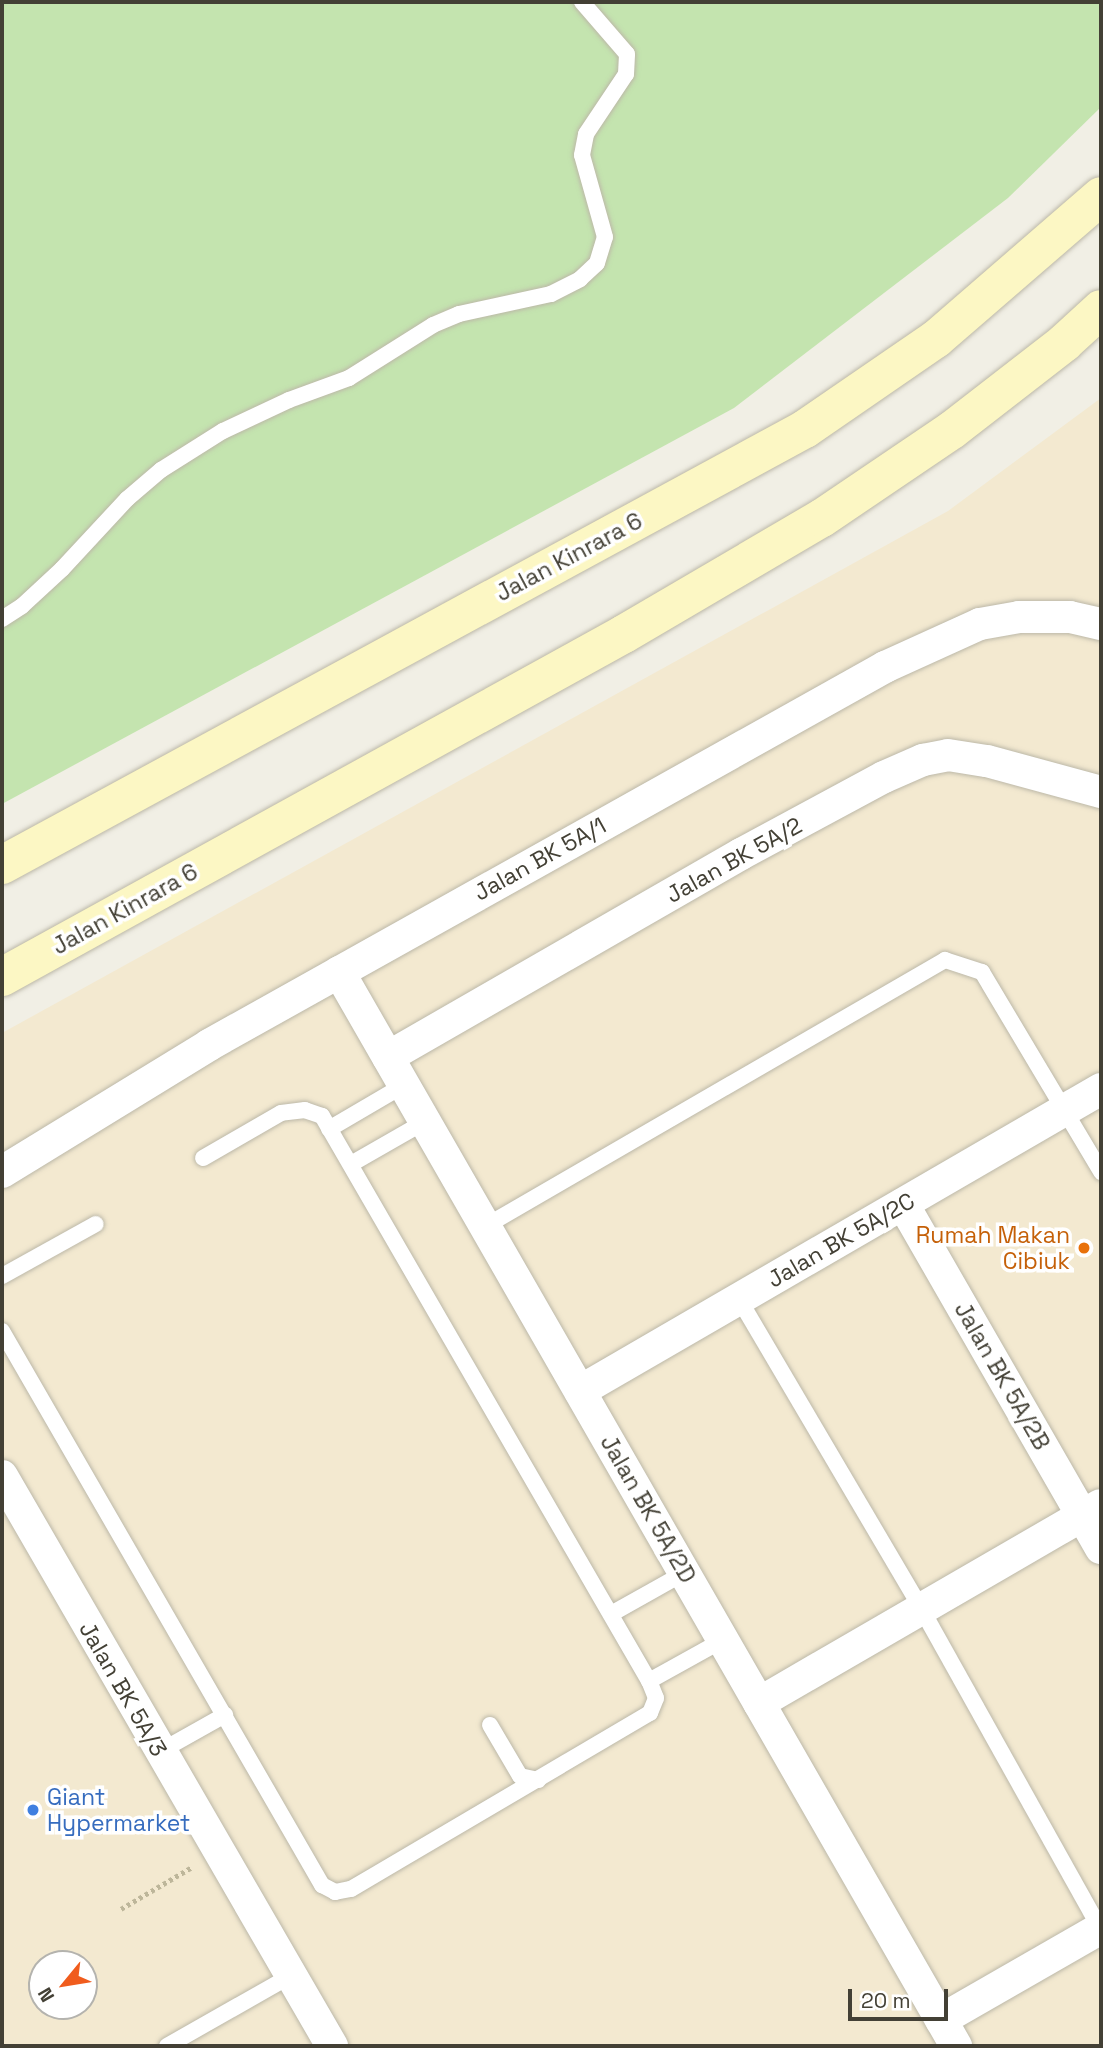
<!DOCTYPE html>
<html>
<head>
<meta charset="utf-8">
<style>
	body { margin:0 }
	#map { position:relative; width:1103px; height:2048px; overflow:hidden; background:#f1efe5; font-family:"Space Grotesk",sans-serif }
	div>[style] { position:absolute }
	.commercial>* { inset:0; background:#f3e9d0 }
	.green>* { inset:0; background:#c4e4af }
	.path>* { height:4.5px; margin-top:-2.25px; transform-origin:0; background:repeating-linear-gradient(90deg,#bdb69a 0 3.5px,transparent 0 7px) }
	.roads { filter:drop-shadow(0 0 2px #bcb8a8) drop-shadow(0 0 2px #bcb8a8) }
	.lane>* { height:16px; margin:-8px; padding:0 8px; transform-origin:8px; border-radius:8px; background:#fff }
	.street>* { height:32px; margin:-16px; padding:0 16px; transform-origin:16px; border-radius:16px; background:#fff }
	.secondary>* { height:38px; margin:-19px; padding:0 19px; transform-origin:19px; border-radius:19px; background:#fcf7c4 }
	.dots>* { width:19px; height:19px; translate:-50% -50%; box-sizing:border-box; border:4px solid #fff; border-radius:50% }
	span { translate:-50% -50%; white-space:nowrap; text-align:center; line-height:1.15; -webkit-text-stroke:7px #fff; paint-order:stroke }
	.street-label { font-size:23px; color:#434035 }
	.food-label { font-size:23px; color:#c56008 }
	.right { translate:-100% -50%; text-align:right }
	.shop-label { font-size:23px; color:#366cbe }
	.left { translate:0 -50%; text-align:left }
	.frame { position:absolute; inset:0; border:4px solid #434035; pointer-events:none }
	.north { position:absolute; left:28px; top:1950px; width:70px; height:70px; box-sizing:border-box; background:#fff; border:2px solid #b4b3ae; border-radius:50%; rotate:240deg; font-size:19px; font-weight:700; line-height:28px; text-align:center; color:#434035 }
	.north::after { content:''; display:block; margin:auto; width:24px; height:32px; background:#f05c1d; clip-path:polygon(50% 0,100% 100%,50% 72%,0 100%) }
	.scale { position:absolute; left:848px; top:1989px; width:100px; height:32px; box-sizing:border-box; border:4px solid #434035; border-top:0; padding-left:9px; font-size:21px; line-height:24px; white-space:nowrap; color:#434035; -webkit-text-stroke:5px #fff; paint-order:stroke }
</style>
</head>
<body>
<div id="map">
	<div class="commercial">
		<i style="clip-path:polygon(evenodd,1101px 398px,1101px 2046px,2px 2046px,2px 1033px,948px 511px,1101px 398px,42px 1964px,84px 1964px,84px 2006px,42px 2006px,42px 1964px)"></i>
	</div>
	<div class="green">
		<i style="clip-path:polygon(2px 2px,1101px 2px,1101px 107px,1008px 198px,734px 408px,2px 804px)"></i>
	</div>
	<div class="path">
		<i style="left:121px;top:1909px;width:82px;rotate:-30.6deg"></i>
	</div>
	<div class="roads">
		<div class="lane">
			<i style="left:2px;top:619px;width:24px;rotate:-33deg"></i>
			<i style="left:22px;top:606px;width:54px;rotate:-42.8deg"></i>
			<i style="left:62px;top:569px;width:96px;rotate:-47.1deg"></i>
			<i style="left:127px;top:499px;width:45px;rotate:-40.5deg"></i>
			<i style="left:161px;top:470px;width:73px;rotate:-32.2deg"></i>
			<i style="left:223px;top:431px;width:73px;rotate:-25.2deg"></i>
			<i style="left:289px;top:400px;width:64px;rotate:-20.1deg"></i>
			<i style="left:349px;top:378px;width:99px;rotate:-32.2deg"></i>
			<i style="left:433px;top:325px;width:28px;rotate:-23deg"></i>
			<i style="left:459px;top:314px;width:94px;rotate:-12.3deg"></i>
			<i style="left:551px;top:294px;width:33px;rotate:-27deg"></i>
			<i style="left:580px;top:279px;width:23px;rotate:-43deg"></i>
			<i style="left:597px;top:263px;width:27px;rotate:-73deg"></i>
			<i style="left:605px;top:237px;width:85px;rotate:-105.7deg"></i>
			<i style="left:582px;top:155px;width:21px;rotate:-79deg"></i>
			<i style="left:586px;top:134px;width:72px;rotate:-56.3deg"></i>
			<i style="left:626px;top:74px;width:20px;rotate:-87deg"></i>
			<i style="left:627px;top:54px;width:69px;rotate:-130.9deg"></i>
			<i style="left:329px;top:1129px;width:87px;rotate:-30.4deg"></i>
			<i style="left:351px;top:1164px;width:86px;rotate:-29.8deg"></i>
			<i style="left:484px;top:1227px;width:533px;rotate:-30.08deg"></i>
			<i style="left:945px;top:960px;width:39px;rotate:18deg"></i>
			<i style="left:982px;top:972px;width:233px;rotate:59.2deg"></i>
			<i style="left:2px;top:1276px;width:107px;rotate:-29deg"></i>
			<i style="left:739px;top:1299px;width:359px;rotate:59.5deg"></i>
			<i style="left:921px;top:1608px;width:367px;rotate:60.8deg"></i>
			<i style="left:2px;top:1331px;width:640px;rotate:59.99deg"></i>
			<i style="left:322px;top:1885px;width:15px;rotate:28deg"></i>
			<i style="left:335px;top:1892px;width:16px;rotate:-11deg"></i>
			<i style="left:351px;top:1889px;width:347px;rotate:-30.5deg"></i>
			<i style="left:650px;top:1713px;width:16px;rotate:-68deg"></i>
			<i style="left:656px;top:1698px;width:18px;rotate:-112deg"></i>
			<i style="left:649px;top:1681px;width:653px;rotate:-120.06deg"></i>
			<i style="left:322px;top:1116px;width:18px;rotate:-161deg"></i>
			<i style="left:305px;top:1110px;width:24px;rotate:173deg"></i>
			<i style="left:281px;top:1113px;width:90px;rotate:150deg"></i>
			<i style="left:611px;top:1614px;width:84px;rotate:-29.3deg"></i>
			<i style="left:649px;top:1681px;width:85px;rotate:-29deg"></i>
			<i style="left:490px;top:1725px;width:59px;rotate:59.5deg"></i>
			<i style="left:520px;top:1776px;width:19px;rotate:12deg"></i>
			<i style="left:159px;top:1752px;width:76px;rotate:-29.3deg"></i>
			<i style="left:167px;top:2046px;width:142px;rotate:-29.6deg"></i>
		</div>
		<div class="street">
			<i style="left:339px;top:972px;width:1239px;rotate:60.12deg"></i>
			<i style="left:388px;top:1057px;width:407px;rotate:-29.9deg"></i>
			<i style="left:741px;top:854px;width:162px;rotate:-28.3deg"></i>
			<i style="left:884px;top:777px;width:43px;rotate:-23.6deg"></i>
			<i style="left:923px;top:760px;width:25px;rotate:-11deg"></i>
			<i style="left:948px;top:755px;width:39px;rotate:9deg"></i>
			<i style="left:987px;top:761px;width:118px;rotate:15.2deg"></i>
			<i style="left:2px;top:1172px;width:243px;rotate:-31.5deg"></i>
			<i style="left:209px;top:1045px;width:775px;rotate:-29.21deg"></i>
			<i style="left:885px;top:667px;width:104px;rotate:-24.4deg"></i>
			<i style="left:980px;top:624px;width:40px;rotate:-10deg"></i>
			<i style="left:1019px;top:617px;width:51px"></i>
			<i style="left:1070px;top:617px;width:32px;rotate:13deg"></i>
			<i style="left:903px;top:1204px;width:397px;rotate:60.1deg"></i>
			<i style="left:580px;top:1391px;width:602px;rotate:-30.1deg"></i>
			<i style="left:2px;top:1476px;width:659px;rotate:59.93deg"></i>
			<i style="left:759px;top:1703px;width:394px;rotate:-30.1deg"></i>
			<i style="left:941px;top:2020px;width:185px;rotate:-29.9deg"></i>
		</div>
		<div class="secondary">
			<i style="left:2px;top:865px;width:914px;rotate:-28.5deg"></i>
			<i style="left:805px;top:429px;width:159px;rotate:-34.5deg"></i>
			<i style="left:936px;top:339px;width:218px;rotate:-40.9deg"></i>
			<i style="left:2px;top:977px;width:710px;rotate:-28.87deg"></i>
			<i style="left:624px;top:634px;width:229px;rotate:-30.4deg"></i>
			<i style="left:822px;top:518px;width:157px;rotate:-34.1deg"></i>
			<i style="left:952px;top:430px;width:142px;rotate:-37.8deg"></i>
			<i style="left:1064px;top:343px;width:50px;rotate:-42.6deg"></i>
		</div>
	</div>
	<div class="dots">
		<i style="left:1084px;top:1248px;background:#e8710a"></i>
		<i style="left:33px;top:1810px;background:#3f7fe0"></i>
	</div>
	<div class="street-label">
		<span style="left:569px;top:557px;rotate:-28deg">Jalan Kinrara 6</span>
		<span style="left:540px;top:859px;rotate:-29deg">Jalan BK 5A/1</span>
		<span style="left:734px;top:860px;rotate:-29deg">Jalan BK 5A/2</span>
		<span style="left:125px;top:909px;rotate:-29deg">Jalan Kinrara 6</span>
		<span style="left:841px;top:1240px;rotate:-30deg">Jalan BK 5A/2C</span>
		<span style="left:1002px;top:1376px;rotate:60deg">Jalan BK 5A/2B</span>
		<span style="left:648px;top:1509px;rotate:60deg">Jalan BK 5A/2D</span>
		<span style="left:123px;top:1689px;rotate:60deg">Jalan BK 5A/3</span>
	</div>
	<div class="food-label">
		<span class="right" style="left:1070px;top:1248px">Rumah Makan<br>Cibiuk</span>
	</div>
	<div class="shop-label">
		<span class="left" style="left:47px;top:1810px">Giant<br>Hypermarket</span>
	</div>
	<div class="frame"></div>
	<div class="north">N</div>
	<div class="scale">20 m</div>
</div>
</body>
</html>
